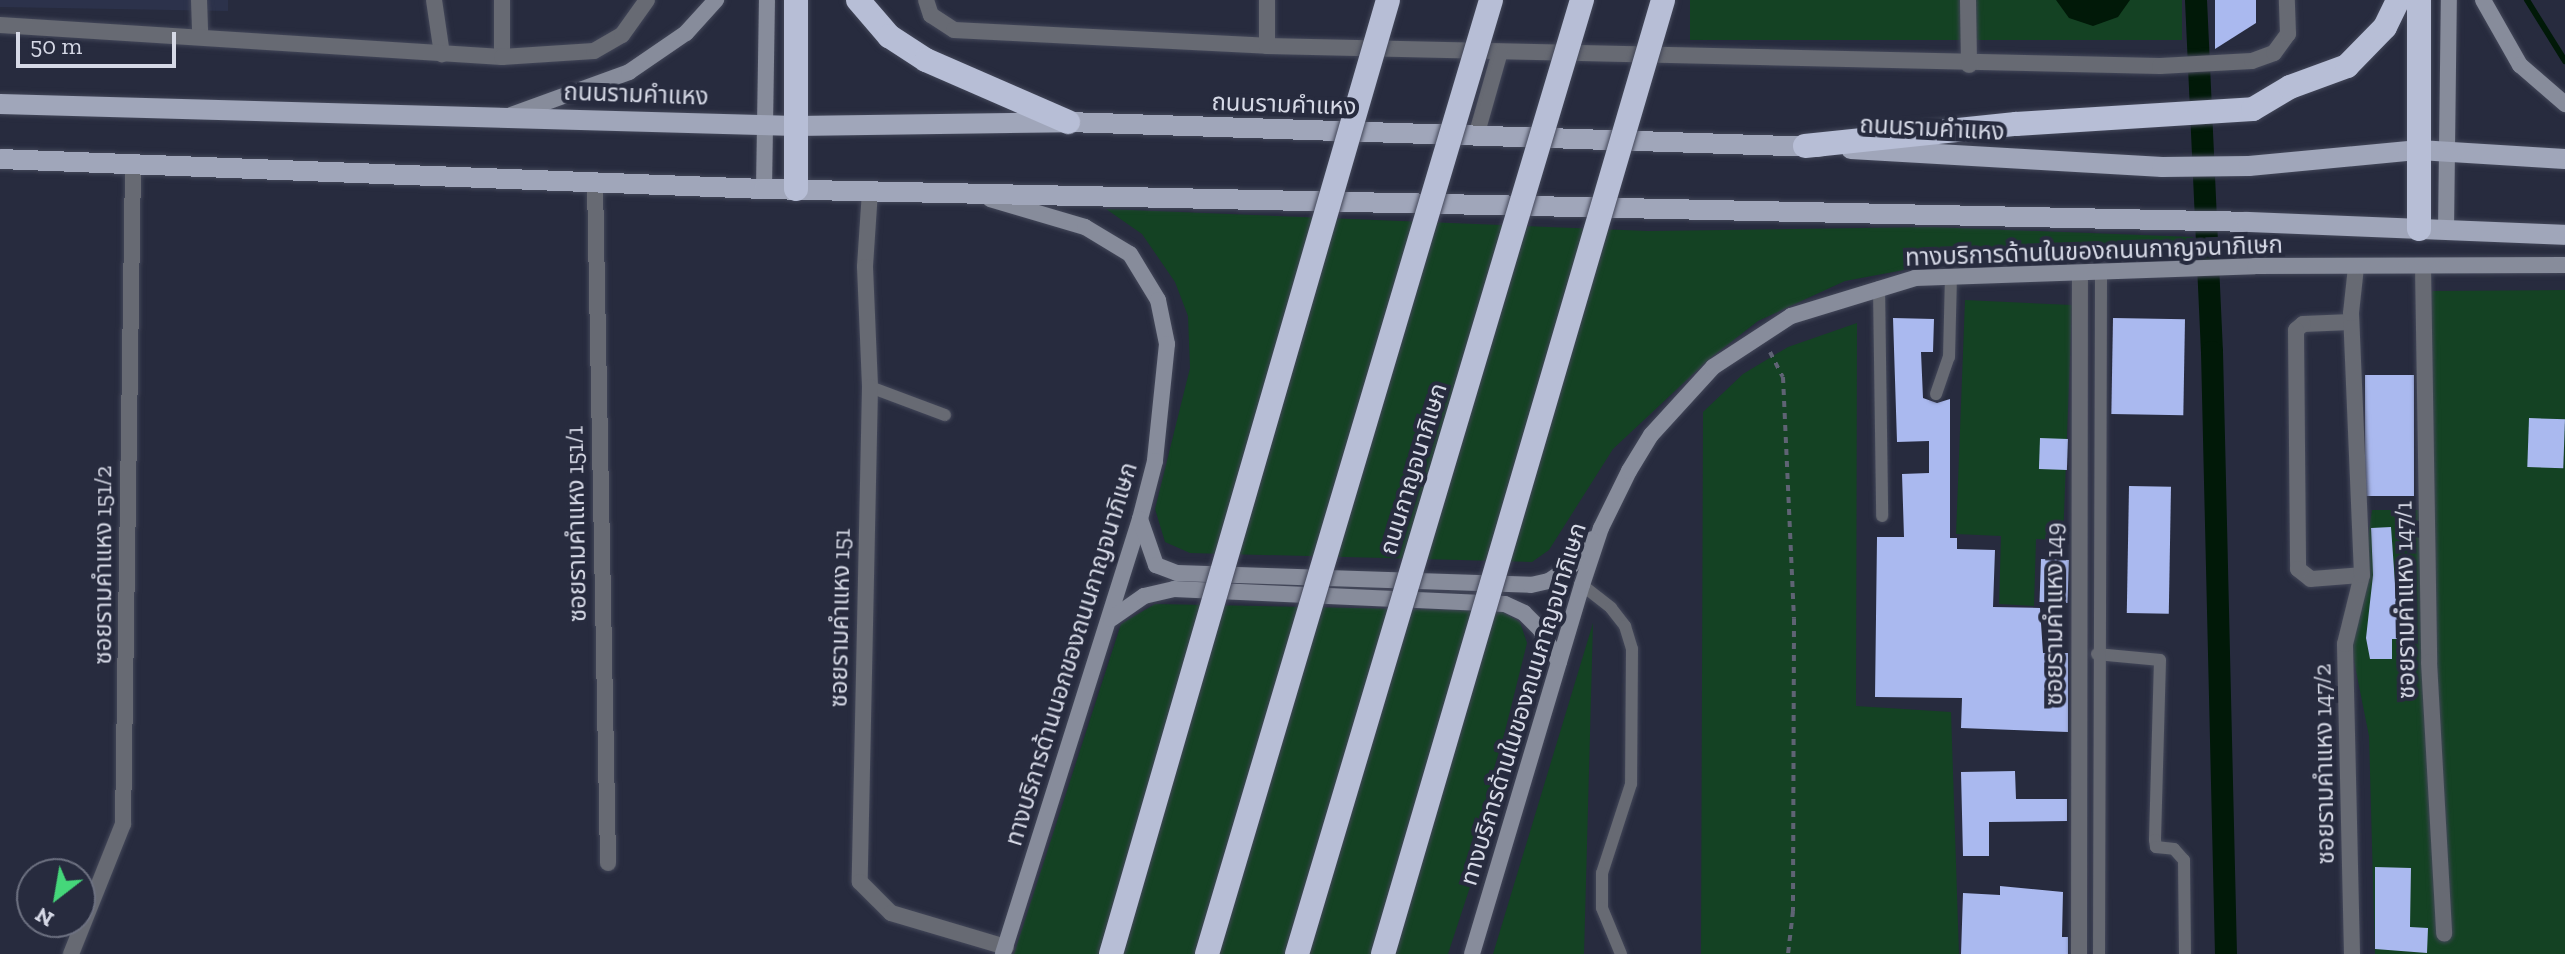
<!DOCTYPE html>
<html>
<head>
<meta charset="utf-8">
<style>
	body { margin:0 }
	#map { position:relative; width:2565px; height:954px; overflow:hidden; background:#272b3e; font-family:"Zilla Slab","Noto Sans Thai",serif }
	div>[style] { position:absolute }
	.built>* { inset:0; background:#2c324b }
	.green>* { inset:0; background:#144223; transform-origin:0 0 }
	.water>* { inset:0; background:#011908 }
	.stream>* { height:6px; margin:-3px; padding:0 3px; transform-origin:3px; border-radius:3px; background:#011908 }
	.canal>* { height:22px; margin:-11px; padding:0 11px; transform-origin:11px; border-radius:11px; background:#011908 }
	.building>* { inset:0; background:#aab9ef; transform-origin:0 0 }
	.path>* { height:4px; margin-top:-2px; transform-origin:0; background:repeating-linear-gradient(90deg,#5f6374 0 6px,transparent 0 12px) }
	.roads { filter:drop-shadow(0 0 2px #434759) drop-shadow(0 0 2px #434759) }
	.service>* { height:12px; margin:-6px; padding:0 6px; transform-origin:6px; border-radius:6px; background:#676a73 }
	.minor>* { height:16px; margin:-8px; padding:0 8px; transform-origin:8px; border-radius:8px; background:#676a73 }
	.secondary>* { height:16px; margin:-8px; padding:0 8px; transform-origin:8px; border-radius:8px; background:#878c9b }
	.primary>* { height:20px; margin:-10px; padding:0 10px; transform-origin:10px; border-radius:10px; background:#a0a6ba }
	.motorway>* { height:24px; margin:-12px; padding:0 12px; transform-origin:12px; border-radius:12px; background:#b7bed6 }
	.bridges { filter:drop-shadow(0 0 2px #434759) drop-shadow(0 0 2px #434759) }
	.motorway-bridge>* { height:24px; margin:-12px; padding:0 12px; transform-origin:12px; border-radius:12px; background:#b7bed6 }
	span { translate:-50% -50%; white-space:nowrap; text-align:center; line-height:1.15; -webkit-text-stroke:8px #272b3e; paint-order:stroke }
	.street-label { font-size:24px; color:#d6d9e6 }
	.north { position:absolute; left:16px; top:858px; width:80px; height:80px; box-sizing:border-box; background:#272b3e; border:2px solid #6d7181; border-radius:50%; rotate:211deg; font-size:22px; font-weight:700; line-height:32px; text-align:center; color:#d6d9e6 }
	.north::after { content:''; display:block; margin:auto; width:28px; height:36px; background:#45d77a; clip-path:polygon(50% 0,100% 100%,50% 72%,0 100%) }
	.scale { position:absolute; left:16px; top:32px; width:160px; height:36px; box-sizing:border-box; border:4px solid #d6d9e6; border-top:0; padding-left:10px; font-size:24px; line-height:28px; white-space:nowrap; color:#d6d9e6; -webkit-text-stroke:6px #272b3e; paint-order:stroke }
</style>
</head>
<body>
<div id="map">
	<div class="built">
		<i style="clip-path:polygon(0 0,228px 0,228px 11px,0 7px)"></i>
	</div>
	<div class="green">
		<i style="left:1690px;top:0;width:492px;height:40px"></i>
		<i style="clip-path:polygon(1106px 209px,1648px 231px,1931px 227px,2193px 237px,2197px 256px,1958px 260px,1845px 281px,1758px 321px,1708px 360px,1613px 449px,1549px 550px,1532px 562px,1190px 553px,1165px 542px,1155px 509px,1190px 368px,1188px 316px,1175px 282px,1142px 234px)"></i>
		<i style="clip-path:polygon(2565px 290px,2565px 954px,2375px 954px,2369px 736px,2351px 646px,2372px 510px,2433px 510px,2429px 291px)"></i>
		<i style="clip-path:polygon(1965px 300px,2072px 305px,2063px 540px,2036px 539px,2034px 606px,1999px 604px,2001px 536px,1956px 534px)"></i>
		<i style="clip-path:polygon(1857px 323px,1856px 706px,1951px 712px,1959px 954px,1701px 954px,1703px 412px,1743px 374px,1788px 347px)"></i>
		<i style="clip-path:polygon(1155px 604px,1501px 611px,1520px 622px,1527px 643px,1497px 763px,1492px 820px,1448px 954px,1014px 954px,1121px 624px)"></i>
		<i style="clip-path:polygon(1593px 623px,1584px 954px,1493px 954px)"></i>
	</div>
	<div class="water">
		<i style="clip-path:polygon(2056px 0,2130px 0,2118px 17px,2093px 26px,2069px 18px)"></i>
	</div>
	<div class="stream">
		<i style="left:2527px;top:0;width:72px;rotate:58.1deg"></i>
	</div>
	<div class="canal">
		<i style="left:2196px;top:0;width:352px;rotate:87.4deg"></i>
		<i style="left:2212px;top:352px;width:602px;rotate:88.67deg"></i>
	</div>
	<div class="building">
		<i style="clip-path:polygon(2215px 0,2256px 0,2256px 23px,2215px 49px)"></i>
		<i style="clip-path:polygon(1893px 318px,1934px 319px,1933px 352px,1921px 352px,1923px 398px,1937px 403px,1950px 399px,1950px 538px,1957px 538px,1957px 549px,1995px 550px,1993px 607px,2040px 608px,2043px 653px,2068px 653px,2068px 732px,1961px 728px,1962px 698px,1875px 697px,1877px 537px,1904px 537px,1902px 474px,1929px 473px,1929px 441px,1897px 442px)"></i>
		<i style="left:2113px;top:318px;width:72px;height:96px;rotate:1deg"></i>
		<i style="left:2365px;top:375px;width:49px;height:121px"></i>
		<i style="left:2529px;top:418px;width:36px;height:49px;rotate:2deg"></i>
		<i style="left:2040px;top:438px;width:28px;height:31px;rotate:2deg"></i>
		<i style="left:2129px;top:486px;width:42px;height:127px;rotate:1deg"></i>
		<i style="clip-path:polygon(2391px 527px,2399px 639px,2392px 639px,2392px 659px,2370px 659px,2366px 638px,2373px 575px,2371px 528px)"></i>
		<i style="left:2041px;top:559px;width:28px;height:43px;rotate:2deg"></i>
		<i style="clip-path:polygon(2015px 771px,2016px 799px,2067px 799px,2067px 821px,1989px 822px,1989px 856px,1963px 856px,1961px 772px)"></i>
		<i style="clip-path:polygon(2375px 867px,2411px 868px,2410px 927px,2428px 928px,2427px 953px,2375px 949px)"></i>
		<i style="clip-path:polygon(2000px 886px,2063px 892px,2062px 937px,2068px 937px,2068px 954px,1961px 954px,1963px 893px,2000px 895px)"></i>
	</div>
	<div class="path">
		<i style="left:1770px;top:352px;width:28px;rotate:63deg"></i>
		<i style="left:1783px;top:377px;width:242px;rotate:87.4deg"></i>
		<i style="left:1794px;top:619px;width:292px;rotate:90.2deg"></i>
		<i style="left:1793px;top:911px;width:43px;rotate:96.6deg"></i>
	</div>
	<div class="roads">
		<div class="service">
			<i style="left:1879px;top:287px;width:229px;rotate:89.2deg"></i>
			<i style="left:870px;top:387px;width:80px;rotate:20.5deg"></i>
			<i style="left:1936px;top:394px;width:39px;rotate:-71deg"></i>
			<i style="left:1949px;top:357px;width:81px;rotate:-88.6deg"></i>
			<i style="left:1582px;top:585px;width:37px;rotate:38deg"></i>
			<i style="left:1611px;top:608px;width:23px;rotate:52deg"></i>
			<i style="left:1625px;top:626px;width:24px;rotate:73deg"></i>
			<i style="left:1632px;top:649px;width:135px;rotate:90.4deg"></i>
			<i style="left:1631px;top:784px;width:94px;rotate:108deg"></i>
			<i style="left:1602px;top:873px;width:35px;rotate:90deg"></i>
			<i style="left:1602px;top:908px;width:50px;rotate:67.6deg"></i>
			<i style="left:2097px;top:654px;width:63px;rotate:5.4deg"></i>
			<i style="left:2160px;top:660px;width:180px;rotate:91.6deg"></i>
			<i style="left:2155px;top:840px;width:7px;rotate:82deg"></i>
			<i style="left:2156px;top:847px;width:18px;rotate:6deg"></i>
			<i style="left:2174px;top:849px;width:15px;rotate:48deg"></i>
			<i style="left:2184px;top:860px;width:94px;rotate:89.4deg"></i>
			<i style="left:2099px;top:954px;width:681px;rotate:-89.83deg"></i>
		</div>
		<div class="minor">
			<i style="left:199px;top:0;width:35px;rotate:88deg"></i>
			<i style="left:434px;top:0;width:55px;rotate:81.6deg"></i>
			<i style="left:502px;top:0;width:57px;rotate:90deg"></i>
			<i style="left:926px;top:0;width:16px;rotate:72deg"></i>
			<i style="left:931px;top:15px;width:27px;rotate:33deg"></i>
			<i style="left:954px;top:30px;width:313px;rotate:2.9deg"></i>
			<i style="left:1267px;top:46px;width:893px;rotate:1.28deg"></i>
			<i style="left:2160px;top:66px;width:92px;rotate:-3.1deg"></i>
			<i style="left:2252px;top:61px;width:23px;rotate:-20deg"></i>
			<i style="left:2274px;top:53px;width:24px;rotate:-54deg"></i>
			<i style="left:2288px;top:34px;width:34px;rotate:-92deg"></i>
			<i style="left:1968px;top:0;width:65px;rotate:89.1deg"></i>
			<i style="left:0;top:25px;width:503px;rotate:3.65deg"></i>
			<i style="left:502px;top:57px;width:92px;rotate:-3.7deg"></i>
			<i style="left:594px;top:51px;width:32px;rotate:-30deg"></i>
			<i style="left:622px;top:35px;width:43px;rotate:-54.5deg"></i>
			<i style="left:1267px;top:46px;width:46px;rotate:-90deg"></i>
			<i style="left:1476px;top:136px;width:87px;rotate:-74.1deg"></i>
			<i style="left:595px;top:183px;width:680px;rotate:88.9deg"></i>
			<i style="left:870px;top:191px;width:76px;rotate:93.8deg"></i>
			<i style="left:865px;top:267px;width:120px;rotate:87.6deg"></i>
			<i style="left:870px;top:387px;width:495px;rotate:91.2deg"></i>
			<i style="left:860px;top:882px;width:44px;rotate:45deg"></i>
			<i style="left:891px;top:913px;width:120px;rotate:16.5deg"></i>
			<i style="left:2423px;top:266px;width:396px;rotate:89.1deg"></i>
			<i style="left:2429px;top:662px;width:272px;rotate:86.8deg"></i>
			<i style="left:2351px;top:322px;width:48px;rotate:177.6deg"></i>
			<i style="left:2303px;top:324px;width:9px;rotate:139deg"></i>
			<i style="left:2296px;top:330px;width:239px;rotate:89.5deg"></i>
			<i style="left:2298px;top:569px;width:16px;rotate:38deg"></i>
			<i style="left:2311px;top:579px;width:51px;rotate:-4.5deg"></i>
			<i style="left:71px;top:954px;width:140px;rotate:-68.2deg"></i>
			<i style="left:123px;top:824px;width:660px;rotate:-89.13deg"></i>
			<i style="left:2079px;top:954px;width:680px;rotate:-89.92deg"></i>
			<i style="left:2352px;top:954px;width:310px;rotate:-91.3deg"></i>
			<i style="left:2345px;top:644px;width:71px;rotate:-76.2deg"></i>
			<i style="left:2362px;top:575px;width:262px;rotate:-92.4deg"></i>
			<i style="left:2351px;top:313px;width:46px;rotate:-83.8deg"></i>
		</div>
		<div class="secondary">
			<i style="left:2483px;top:0;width:75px;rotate:60.4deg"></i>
			<i style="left:2520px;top:65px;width:60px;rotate:40.9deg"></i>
			<i style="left:511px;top:115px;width:126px;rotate:-20deg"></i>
			<i style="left:629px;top:72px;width:69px;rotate:-34.4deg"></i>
			<i style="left:686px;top:33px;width:45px;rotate:-47.7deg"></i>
			<i style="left:764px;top:189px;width:189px;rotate:-89.1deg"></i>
			<i style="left:990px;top:199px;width:99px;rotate:16.4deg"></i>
			<i style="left:1085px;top:227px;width:52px;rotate:31deg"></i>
			<i style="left:1130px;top:254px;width:54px;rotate:58.7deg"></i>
			<i style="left:1158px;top:300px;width:45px;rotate:78.4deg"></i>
			<i style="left:1167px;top:344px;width:118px;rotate:95.9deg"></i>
			<i style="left:1155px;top:461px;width:60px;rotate:104.5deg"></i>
			<i style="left:1140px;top:519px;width:456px;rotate:107.5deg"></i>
			<i style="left:2446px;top:231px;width:231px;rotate:-89.3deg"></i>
			<i style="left:1140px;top:519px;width:49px;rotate:70.8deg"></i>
			<i style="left:1156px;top:565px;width:22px;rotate:21deg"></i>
			<i style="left:1177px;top:573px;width:354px;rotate:1.9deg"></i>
			<i style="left:1531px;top:585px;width:18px;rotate:-13deg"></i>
			<i style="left:1549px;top:581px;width:27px;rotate:-34deg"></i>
			<i style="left:1571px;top:566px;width:34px;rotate:-52deg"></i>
			<i style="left:1111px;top:619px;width:40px;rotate:-34.9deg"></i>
			<i style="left:1144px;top:596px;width:31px;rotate:-13deg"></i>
			<i style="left:1174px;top:589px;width:331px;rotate:2.6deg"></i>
			<i style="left:1505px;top:604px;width:21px;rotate:25deg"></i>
			<i style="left:1524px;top:613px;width:23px;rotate:45deg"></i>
			<i style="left:1540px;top:629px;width:38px;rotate:60deg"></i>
			<i style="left:1472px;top:954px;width:385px;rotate:-73.4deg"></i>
			<i style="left:1582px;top:585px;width:60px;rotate:-71.6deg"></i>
			<i style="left:1601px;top:528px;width:64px;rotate:-63.8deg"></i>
			<i style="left:1629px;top:471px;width:42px;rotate:-58.6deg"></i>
			<i style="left:1651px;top:435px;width:92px;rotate:-47.6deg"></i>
			<i style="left:1713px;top:367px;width:93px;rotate:-33.2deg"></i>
			<i style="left:1791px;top:316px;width:130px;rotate:-17deg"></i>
			<i style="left:1915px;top:278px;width:340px;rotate:-2deg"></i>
			<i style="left:2255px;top:266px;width:310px;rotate:-0.2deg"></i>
		</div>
		<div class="primary">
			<i style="left:0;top:104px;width:796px;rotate:1.58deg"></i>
			<i style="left:796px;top:126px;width:272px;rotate:-0.8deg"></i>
			<i style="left:1068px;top:122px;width:751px;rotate:1.91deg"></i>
			<i style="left:1851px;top:149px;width:312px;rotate:3.3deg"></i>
			<i style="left:2162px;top:167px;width:87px;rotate:-0.7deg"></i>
			<i style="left:2249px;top:166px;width:171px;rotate:-5.4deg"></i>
			<i style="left:2419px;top:150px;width:146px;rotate:3.5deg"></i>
			<i style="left:0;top:159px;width:765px;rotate:2.25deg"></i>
			<i style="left:764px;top:189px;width:1483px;rotate:1.27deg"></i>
			<i style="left:2247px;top:222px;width:318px;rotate:2.3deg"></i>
		</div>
		<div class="motorway">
			<i style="left:858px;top:0;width:48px;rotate:49.3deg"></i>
			<i style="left:889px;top:36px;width:44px;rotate:33deg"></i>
			<i style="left:926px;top:60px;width:155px;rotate:23.6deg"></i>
			<i style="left:1805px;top:146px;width:212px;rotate:-6deg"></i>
			<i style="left:2016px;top:124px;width:237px;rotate:-3.6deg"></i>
			<i style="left:2253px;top:109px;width:43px;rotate:-30.7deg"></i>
			<i style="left:2290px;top:87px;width:61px;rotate:-20.2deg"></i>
			<i style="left:2347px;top:66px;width:54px;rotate:-45.7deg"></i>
			<i style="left:2385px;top:27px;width:30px;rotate:-64deg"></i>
			<i style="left:796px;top:189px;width:189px;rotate:-90deg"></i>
			<i style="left:2419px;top:229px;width:229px;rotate:-90deg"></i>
		</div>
	</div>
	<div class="bridges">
		<div class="motorway-bridge">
			<i style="left:1111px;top:954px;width:993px;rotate:-73.81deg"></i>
			<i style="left:1207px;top:954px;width:995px;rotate:-73.42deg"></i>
			<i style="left:1297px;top:954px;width:996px;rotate:-73.37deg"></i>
			<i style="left:1383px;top:954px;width:994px;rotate:-73.64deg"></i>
		</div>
	</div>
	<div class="street-label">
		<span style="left:636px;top:94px;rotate:2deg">ถนนรามคำแหง</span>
		<span style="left:1284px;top:104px;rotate:2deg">ถนนรามคำแหง</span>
		<span style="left:1932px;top:128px;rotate:3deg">ถนนรามคำแหง</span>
		<span style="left:2094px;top:251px;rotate:-2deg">ทางบริการด้านในของถนนกาญจนาภิเษก</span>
		<span style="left:1413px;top:469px;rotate:-73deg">ถนนกาญจนาภิเษก</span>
		<span style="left:576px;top:524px;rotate:-91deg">ซอยรามคำแหง 151/1</span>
		<span style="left:103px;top:565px;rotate:-90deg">ซอยรามคำแหง 151/2</span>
		<span style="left:2405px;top:600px;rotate:-91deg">ซอยรามคำแหง 147/1</span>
		<span style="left:2054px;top:614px;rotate:-90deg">ซอยรามคำแหง 149</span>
		<span style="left:840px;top:618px;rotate:-89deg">ซอยรามคำแหง 151</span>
		<span style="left:1071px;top:654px;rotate:-73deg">ทางบริการด้านนอกของถนนกาญจนาภิเษก</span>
		<span style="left:1523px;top:704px;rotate:-73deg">ทางบริการด้านในของถนนกาญจนาภิเษก</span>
		<span style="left:2324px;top:764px;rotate:-91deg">ซอยรามคำแหง 147/2</span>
	</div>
	<div class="north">N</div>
	<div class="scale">50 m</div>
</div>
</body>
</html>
